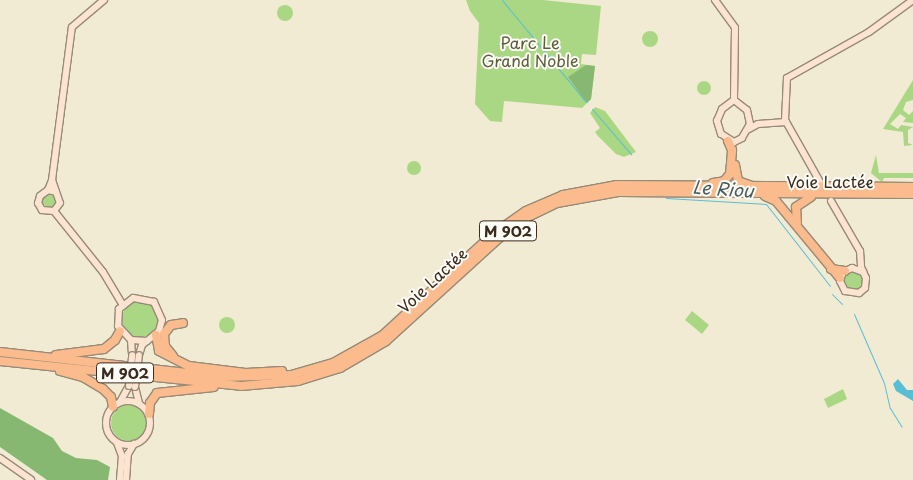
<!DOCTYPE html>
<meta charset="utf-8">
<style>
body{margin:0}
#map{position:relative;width:913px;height:480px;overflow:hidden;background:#f2ebd3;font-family:"Playpen Sans",sans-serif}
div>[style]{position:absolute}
.green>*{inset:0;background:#aad783}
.round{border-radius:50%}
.forest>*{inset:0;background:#87b871}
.water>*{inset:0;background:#58bed5}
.stream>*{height:1px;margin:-0.5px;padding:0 0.5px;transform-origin:0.5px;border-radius:0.5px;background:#58bed5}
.roads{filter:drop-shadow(1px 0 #968a78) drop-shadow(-1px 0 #968a78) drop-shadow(0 1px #968a78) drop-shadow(0 -1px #968a78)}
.secondary>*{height:6px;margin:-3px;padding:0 3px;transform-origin:3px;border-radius:3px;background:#fde4d1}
.secondary>.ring{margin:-3px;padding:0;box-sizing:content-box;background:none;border:6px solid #fde4d1;border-radius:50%}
.highway>*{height:8px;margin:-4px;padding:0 4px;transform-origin:4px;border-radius:4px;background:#fbbb8c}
.bridges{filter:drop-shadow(1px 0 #968a78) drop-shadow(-1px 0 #968a78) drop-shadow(0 1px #968a78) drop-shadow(0 -1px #968a78)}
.secondary-bridge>*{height:6px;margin:-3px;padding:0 3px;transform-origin:3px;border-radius:3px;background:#fde4d1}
span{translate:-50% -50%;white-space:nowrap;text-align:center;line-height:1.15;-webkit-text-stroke:4px #fdfcf7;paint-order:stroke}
.shield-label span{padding:1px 4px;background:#fdfcf7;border:1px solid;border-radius:4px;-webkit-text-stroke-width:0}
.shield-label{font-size:15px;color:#3b2a1e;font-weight:700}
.park-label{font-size:16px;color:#5c5e3c}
.street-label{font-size:16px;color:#3b2a1e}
.water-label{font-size:18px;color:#455e5e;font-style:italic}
</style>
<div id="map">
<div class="green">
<i style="clip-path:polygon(466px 0,543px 0,601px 6px,596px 55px,582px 54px,581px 64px,595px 66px,591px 99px,582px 108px,504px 101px,502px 122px,490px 121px,475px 104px,479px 23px,470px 11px)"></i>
<i class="round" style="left:277px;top:5px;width:16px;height:16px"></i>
<i class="round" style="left:642px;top:31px;width:16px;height:16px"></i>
<i style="clip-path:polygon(913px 80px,913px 100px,906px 102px,903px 110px,909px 115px,913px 111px,913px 123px,903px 122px,906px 118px,900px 114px,890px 124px,898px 129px,901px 125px,913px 127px,908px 130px,908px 143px,913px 145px,904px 146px,903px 132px,883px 129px)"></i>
<i class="round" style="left:697px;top:81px;width:14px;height:14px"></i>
<i style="clip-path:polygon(595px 107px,605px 111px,636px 152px,624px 157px,616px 154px,598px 136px,595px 132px,600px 128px,590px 113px)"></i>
<i style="clip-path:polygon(876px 155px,879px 173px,913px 173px,913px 178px,884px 178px,882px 182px,871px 173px)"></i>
<i class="round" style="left:407px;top:161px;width:14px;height:14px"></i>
<i style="clip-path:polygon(49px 193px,58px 200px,54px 208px,49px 210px,41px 201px)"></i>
<i class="round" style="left:844px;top:272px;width:18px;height:18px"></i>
<i class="round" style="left:122px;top:301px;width:36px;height:36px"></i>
<i style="clip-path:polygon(692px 311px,709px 325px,702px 334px,685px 320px)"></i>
<i class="round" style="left:219px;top:317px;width:16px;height:16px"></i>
<i style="clip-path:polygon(843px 389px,847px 399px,828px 408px,824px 399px)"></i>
<i class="round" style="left:111px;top:405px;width:36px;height:36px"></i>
</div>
<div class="forest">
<i style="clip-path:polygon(586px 65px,595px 66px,591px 99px,587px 103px,568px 77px)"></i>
<i style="clip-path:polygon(0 408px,53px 438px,62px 451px,76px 458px,97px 460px,110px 467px,108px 480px,47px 480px,0 447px)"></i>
</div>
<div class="water">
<i style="clip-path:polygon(898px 379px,907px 390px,913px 390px,913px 401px,896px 391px,893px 384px)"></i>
</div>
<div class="stream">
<i style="left:502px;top:0;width:132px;rotate:50.5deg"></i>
<i style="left:592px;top:109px;width:60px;rotate:49.1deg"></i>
<i style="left:666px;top:198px;width:100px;rotate:3.4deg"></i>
<i style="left:766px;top:204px;width:104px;rotate:52deg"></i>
<i style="left:832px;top:294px;width:14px;rotate:45deg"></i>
<i style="left:854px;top:314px;width:75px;rotate:66.5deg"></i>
<i style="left:884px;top:383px;width:26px;rotate:77deg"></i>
<i style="left:890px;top:408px;width:22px;rotate:58deg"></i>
</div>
<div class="roads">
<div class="secondary">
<i style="left:715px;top:0;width:34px;rotate:54deg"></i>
<i style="left:735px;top:28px;width:72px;rotate:90.8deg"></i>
<i style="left:734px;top:100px;width:16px;rotate:38deg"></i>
<i style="left:747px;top:110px;width:14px;rotate:78deg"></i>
<i style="left:750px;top:124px;width:16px;rotate:120deg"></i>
<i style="left:742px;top:138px;width:9px;rotate:153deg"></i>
<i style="left:734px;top:142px;width:15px;rotate:-148deg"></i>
<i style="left:721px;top:134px;width:14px;rotate:-107deg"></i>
<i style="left:717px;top:121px;width:13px;rotate:-67deg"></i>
<i style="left:722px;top:109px;width:15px;rotate:-37deg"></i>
<i style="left:749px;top:129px;width:10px;rotate:-29deg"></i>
<i style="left:758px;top:124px;width:28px;rotate:-4deg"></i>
<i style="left:52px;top:180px;width:24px;rotate:71deg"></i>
<i style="left:60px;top:203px;width:10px;rotate:127deg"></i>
<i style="left:54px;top:211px;width:12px;rotate:-175deg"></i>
<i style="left:42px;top:210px;width:8px;rotate:-120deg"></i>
<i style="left:38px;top:203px;width:7px;rotate:-74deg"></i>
<i style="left:40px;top:196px;width:10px;rotate:-37deg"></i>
<i style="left:48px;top:190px;width:8px;rotate:14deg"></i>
<i style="left:820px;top:182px;width:71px;rotate:-119.4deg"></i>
<i style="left:785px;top:120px;width:42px;rotate:-87.3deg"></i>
<i style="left:787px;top:78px;width:94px;rotate:-29.3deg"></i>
<i style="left:869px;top:32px;width:54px;rotate:-36deg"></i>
<i style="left:48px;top:190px;width:11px;rotate:-68deg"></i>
<i style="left:52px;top:180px;width:154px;rotate:-82.6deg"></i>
<i style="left:72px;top:27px;width:42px;rotate:-40.2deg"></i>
<i style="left:831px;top:201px;width:58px;rotate:59.9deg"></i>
<i style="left:860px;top:251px;width:16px;rotate:86deg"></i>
<i style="left:861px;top:267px;width:12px;rotate:66deg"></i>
<i style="left:866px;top:278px;width:10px;rotate:96deg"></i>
<i style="left:865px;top:288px;width:8px;rotate:140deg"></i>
<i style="left:859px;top:293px;width:14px;rotate:-172deg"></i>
<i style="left:845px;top:291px;width:11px;rotate:-117deg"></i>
<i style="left:840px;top:281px;width:9px;rotate:-72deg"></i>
<i style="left:843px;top:272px;width:10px;rotate:-24deg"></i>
<i style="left:852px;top:268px;width:12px;rotate:20deg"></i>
<i style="left:54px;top:211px;width:78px;rotate:51.2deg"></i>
<i style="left:103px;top:272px;width:39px;rotate:59deg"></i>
<i style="left:131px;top:340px;width:15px;rotate:86deg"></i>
<i style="left:139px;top:355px;width:10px;rotate:-73deg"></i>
<i style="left:142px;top:345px;width:22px;rotate:-39deg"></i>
<i style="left:159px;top:331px;width:11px;rotate:-75deg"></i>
<i style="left:162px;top:320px;width:20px;rotate:-114deg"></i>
<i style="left:154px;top:302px;width:21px;rotate:-169deg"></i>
<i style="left:133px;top:298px;width:18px;rotate:142deg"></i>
<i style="left:119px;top:309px;width:17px;rotate:93deg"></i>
<i style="left:118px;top:326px;width:19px;rotate:47deg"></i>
<i style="left:131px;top:340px;width:16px;rotate:4deg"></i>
<i style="left:135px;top:387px;width:16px;rotate:76deg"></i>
<i class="ring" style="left:106px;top:401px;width:38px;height:38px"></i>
<i style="left:120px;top:402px;width:18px;rotate:-61deg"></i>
<i style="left:117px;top:443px;width:14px;rotate:69deg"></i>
<i style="left:122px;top:456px;width:24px;rotate:95deg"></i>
<i style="left:0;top:458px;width:38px;rotate:35deg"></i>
<i style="left:126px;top:480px;width:26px;rotate:-86deg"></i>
<i style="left:128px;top:454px;width:12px;rotate:-59deg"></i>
</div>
<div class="highway">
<i style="left:735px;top:165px;width:16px;rotate:79deg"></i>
<i style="left:738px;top:181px;width:12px;rotate:20deg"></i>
<i style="left:713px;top:183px;width:11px;rotate:-10deg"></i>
<i style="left:724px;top:181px;width:9px;rotate:-49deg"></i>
<i style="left:730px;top:174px;width:24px;rotate:-85deg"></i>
<i style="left:732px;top:150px;width:10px;rotate:-114deg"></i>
<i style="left:765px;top:196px;width:12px;rotate:24deg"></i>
<i style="left:776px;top:201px;width:100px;rotate:50.3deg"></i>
<i style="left:797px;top:224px;width:17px;rotate:-93deg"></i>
<i style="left:796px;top:207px;width:18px;rotate:-34deg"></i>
<i style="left:831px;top:269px;width:14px;rotate:8deg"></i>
<i style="left:156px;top:335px;width:16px;rotate:79deg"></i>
<i style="left:159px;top:351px;width:34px;rotate:27deg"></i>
<i style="left:189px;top:366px;width:57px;rotate:7deg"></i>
<i style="left:246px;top:373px;width:36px;rotate:-3deg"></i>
<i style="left:0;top:352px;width:224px;rotate:6.4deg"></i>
<i style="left:223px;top:377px;width:68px;rotate:-1.7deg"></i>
<i style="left:291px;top:375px;width:44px;rotate:-15.9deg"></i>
<i style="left:333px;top:363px;width:57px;rotate:-29.2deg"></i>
<i style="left:383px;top:335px;width:149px;rotate:-42.6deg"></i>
<i style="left:493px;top:234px;width:40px;rotate:-34.9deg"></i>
<i style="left:526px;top:211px;width:40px;rotate:-23.4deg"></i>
<i style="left:563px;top:195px;width:55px;rotate:-10.5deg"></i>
<i style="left:617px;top:185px;width:296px;rotate:0.4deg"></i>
<i style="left:56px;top:355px;width:48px;rotate:-7.1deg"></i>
<i style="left:104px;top:349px;width:14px;rotate:-39deg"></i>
<i style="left:115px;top:340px;width:10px;rotate:-61deg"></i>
<i style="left:173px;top:356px;width:13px;rotate:-129deg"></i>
<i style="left:165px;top:346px;width:12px;rotate:-95deg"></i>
<i style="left:164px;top:334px;width:11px;rotate:-52deg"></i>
<i style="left:171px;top:325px;width:12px;rotate:-9deg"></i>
<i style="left:0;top:361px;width:242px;rotate:5.9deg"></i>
<i style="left:241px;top:386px;width:57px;rotate:-5deg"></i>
<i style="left:298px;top:381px;width:44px;rotate:-17.2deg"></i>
<i style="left:340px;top:368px;width:53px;rotate:-30.4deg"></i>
<i style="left:386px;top:341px;width:153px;rotate:-42.3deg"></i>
<i style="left:499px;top:238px;width:34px;rotate:-37deg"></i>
<i style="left:526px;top:218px;width:34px;rotate:-26deg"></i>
<i style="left:557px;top:203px;width:62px;rotate:-10.2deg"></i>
<i style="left:618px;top:192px;width:295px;rotate:0.4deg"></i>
<i style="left:60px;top:371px;width:24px;rotate:15deg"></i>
<i style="left:83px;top:377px;width:23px;rotate:31deg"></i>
<i style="left:103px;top:389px;width:11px;rotate:45deg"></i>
<i style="left:111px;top:397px;width:10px;rotate:79deg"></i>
<i style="left:149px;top:414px;width:11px;rotate:-85deg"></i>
<i style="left:150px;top:403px;width:12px;rotate:-55deg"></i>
<i style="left:157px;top:393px;width:57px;rotate:-6deg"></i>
</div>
</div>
<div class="bridges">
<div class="secondary-bridge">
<i style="left:129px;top:386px;width:31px;rotate:-84deg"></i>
<i style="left:135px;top:387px;width:32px;rotate:-83deg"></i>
</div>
</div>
<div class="shield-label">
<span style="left:508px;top:231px">M 902</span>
<span style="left:125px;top:373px">M 902</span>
</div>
<div class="park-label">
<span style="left:530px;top:51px">Parc Le<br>Grand Noble</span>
</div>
<div class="street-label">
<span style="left:830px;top:181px">Voie Lactée</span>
<span style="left:432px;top:280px;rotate:-43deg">Voie Lactée</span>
</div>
<div class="water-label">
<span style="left:723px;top:189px;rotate:4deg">Le Riou</span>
</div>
</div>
